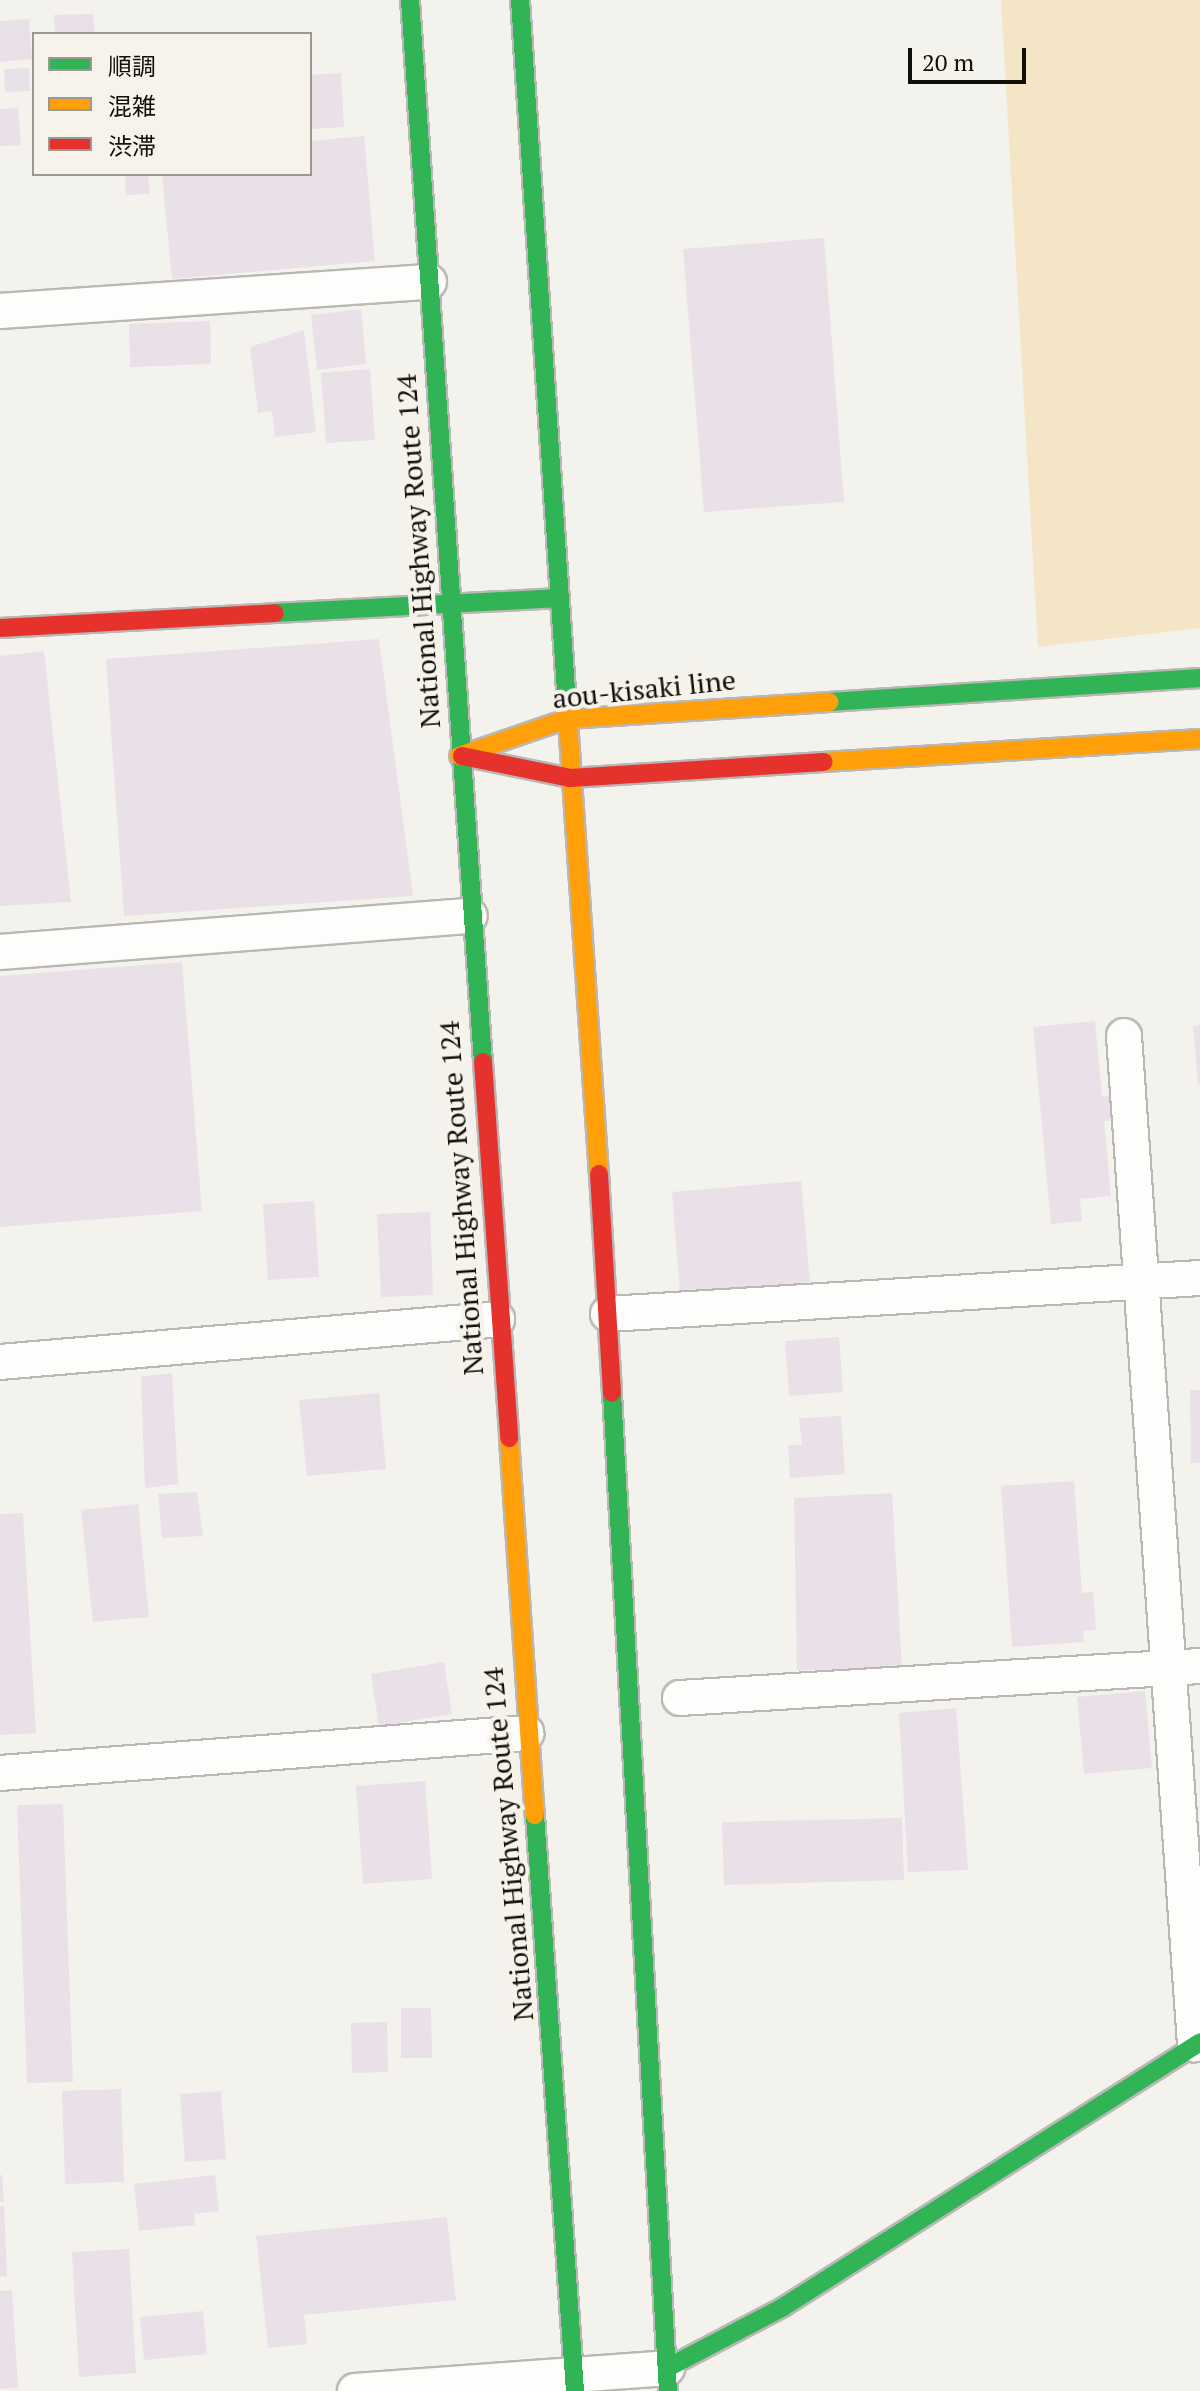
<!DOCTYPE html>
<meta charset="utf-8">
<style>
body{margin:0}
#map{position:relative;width:1200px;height:2391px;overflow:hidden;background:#f4f2ed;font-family:"PT Serif","Noto Sans JP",serif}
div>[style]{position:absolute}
.green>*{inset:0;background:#f3e5c5}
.building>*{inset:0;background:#eae0e8}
.roads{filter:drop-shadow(2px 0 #bab8b4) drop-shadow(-2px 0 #bab8b4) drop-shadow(0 2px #bab8b4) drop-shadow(0 -2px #bab8b4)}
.street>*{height:34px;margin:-17px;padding:0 17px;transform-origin:17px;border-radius:17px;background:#fdfdfc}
.fast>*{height:18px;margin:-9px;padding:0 9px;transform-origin:9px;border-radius:9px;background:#30b455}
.slow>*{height:18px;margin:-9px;padding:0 9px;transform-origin:9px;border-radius:9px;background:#ff9f0a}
.jam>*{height:18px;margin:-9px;padding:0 9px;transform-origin:9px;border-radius:9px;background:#e5322d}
span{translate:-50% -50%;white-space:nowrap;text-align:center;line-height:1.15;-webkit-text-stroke:8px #f7f3ea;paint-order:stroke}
.street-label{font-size:28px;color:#110f0c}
.legend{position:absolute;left:32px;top:32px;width:280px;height:144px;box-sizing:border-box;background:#f7f3ea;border:2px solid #9b9891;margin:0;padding:10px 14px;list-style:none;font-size:24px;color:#110f0c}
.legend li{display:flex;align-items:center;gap:16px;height:40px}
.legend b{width:40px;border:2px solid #9b9891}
.scale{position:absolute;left:908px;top:48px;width:118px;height:36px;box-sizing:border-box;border:4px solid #110f0c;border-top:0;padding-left:10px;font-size:24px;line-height:28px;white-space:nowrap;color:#110f0c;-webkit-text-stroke:6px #f7f3ea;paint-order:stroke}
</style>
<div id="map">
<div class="green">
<i style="clip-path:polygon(1001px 0,1200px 0,1200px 628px,1038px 647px)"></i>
</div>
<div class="building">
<i style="clip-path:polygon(93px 14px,95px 34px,55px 34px,54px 15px)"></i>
<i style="clip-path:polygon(29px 19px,32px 59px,0 62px,0 21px)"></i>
<i style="clip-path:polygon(29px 68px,30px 91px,5px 92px,4px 69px)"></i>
<i style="clip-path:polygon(341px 73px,344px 127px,310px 129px,310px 75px)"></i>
<i style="clip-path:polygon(18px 108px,21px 145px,0 146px,0 109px)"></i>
<i style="clip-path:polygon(364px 136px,375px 261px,172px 279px,162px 174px,310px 174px,310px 141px)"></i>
<i style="clip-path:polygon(125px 174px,148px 174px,150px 194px,126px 195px)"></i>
<i style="clip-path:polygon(824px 238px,844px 502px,704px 512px,683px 249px)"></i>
<i style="clip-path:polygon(361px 309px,366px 364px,317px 370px,311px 315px)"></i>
<i style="clip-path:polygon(210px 321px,211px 364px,130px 367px,129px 324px)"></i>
<i style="clip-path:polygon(304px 330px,316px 432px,275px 437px,272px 411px,258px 413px,250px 347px)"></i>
<i style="clip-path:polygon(370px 369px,375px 440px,326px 443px,321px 373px)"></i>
<i style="clip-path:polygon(379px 639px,413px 896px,124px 916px,106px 659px)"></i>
<i style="clip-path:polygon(44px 651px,71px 902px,0 906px,0 656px)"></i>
<i style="clip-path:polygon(182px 962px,202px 1211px,0 1227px,0 976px)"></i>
<i style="clip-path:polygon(1095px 1021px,1102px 1096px,1116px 1095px,1119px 1120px,1104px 1121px,1111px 1196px,1080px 1199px,1082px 1221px,1051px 1224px,1033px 1027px)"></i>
<i style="clip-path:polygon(1200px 1025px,1200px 1084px,1198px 1084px,1193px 1026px)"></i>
<i style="clip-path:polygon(801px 1181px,810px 1282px,680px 1293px,672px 1192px)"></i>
<i style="clip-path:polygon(314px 1201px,319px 1277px,268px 1280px,263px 1204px)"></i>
<i style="clip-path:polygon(430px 1212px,433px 1295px,381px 1297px,377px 1214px)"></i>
<i style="clip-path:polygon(839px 1337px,843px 1392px,789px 1396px,785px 1341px)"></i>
<i style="clip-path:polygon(172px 1373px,178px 1484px,145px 1488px,141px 1377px)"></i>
<i style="clip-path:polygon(1190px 1390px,1200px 1390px,1200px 1463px,1191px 1463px)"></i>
<i style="clip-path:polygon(379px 1393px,386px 1469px,307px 1476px,299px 1400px)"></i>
<i style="clip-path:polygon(841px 1416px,845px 1474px,790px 1478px,788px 1445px,802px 1445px,799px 1418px)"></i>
<i style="clip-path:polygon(1074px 1481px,1082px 1593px,1093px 1592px,1096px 1630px,1083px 1631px,1084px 1642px,1012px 1647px,1001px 1486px)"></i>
<i style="clip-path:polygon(197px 1492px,203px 1536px,162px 1538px,158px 1494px)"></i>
<i style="clip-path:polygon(892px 1493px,902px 1670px,797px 1670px,794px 1498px)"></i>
<i style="clip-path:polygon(138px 1504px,149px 1617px,93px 1622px,81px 1510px)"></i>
<i style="clip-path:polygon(23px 1513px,36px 1733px,0 1735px,0 1514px)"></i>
<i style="clip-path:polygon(444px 1662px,452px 1714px,379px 1726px,371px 1674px)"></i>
<i style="clip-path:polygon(1145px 1691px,1152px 1768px,1084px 1774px,1077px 1697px)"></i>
<i style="clip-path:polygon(956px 1708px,968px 1870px,908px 1872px,899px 1713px)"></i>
<i style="clip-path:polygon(425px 1781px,432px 1879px,363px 1884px,356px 1786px)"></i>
<i style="clip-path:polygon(63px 1804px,73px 2082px,27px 2083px,17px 1805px)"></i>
<i style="clip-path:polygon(902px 1818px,904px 1880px,724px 1885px,722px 1822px)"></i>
<i style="clip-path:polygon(401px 2008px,431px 2008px,432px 2058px,401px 2058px)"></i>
<i style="clip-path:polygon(387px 2022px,388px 2072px,352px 2073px,351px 2023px)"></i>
<i style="clip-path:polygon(121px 2089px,124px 2182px,65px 2184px,62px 2091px)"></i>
<i style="clip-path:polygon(221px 2091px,226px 2159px,185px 2162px,180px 2094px)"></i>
<i style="clip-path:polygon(0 2175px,2px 2175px,4px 2202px,0 2202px)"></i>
<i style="clip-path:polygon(215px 2175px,219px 2211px,194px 2214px,195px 2225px,139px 2231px,134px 2184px)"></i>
<i style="clip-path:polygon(4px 2206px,7px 2276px,0 2277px,0 2207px)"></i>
<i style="clip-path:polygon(447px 2217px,456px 2300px,304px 2315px,307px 2344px,268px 2348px,256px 2236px)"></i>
<i style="clip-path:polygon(129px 2249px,136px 2373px,79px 2377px,72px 2252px)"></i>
<i style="clip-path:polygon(12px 2290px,18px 2388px,0 2389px,0 2291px)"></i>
<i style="clip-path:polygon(203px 2311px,207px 2354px,144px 2360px,140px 2317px)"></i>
</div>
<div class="roads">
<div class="street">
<i style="left:0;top:311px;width:430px;rotate:-3.9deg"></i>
<i style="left:0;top:952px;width:471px;rotate:-4.4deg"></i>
<i style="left:1124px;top:1036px;width:1011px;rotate:85.97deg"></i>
<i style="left:608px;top:1314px;width:593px;rotate:-3.48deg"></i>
<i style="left:0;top:1362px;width:499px;rotate:-4.9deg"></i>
<i style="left:680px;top:1698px;width:521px;rotate:-3.52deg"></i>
<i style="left:0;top:1773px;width:528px;rotate:-4.35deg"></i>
<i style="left:355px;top:2391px;width:313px;rotate:-4.2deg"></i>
</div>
<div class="fast">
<i style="left:410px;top:0;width:1065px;rotate:86.07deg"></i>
<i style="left:520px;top:0;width:708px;rotate:86.19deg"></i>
<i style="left:275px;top:613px;width:285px;rotate:-3deg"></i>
<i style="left:829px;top:702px;width:372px;rotate:-3.7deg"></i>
<i style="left:612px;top:1393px;width:1000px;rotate:86.79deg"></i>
<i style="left:535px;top:1815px;width:577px;rotate:86.03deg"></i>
<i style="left:667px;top:2368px;width:131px;rotate:-27.7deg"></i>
<i style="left:783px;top:2307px;width:494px;rotate:-32.4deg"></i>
</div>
<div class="slow">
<i style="left:567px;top:706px;width:469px;rotate:86.1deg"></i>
<i style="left:459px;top:756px;width:114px;rotate:-18.9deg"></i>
<i style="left:567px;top:719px;width:263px;rotate:-3.7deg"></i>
<i style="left:823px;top:762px;width:378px;rotate:-3.5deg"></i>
<i style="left:509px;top:1438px;width:378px;rotate:86.1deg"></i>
</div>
<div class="jam">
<i style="left:0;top:628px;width:275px;rotate:-3.1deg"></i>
<i style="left:462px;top:756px;width:110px;rotate:11.5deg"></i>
<i style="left:570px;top:778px;width:254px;rotate:-3.6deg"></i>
<i style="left:483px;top:1062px;width:377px;rotate:86deg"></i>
<i style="left:599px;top:1174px;width:219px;rotate:86.6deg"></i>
</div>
</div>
<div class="street-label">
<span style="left:418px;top:551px;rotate:-94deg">National Highway Route 124</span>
<span style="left:644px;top:689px;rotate:-6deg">aou-kisaki line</span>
<span style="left:461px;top:1198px;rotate:-94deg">National Highway Route 124</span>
<span style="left:508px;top:1844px;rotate:-95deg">National Highway Route 124</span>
</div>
<ul class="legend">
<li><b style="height:10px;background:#30b455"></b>順調</li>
<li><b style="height:10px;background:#ff9f0a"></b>混雑</li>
<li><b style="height:10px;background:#e5322d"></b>渋滞</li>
</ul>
<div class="scale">20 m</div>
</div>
